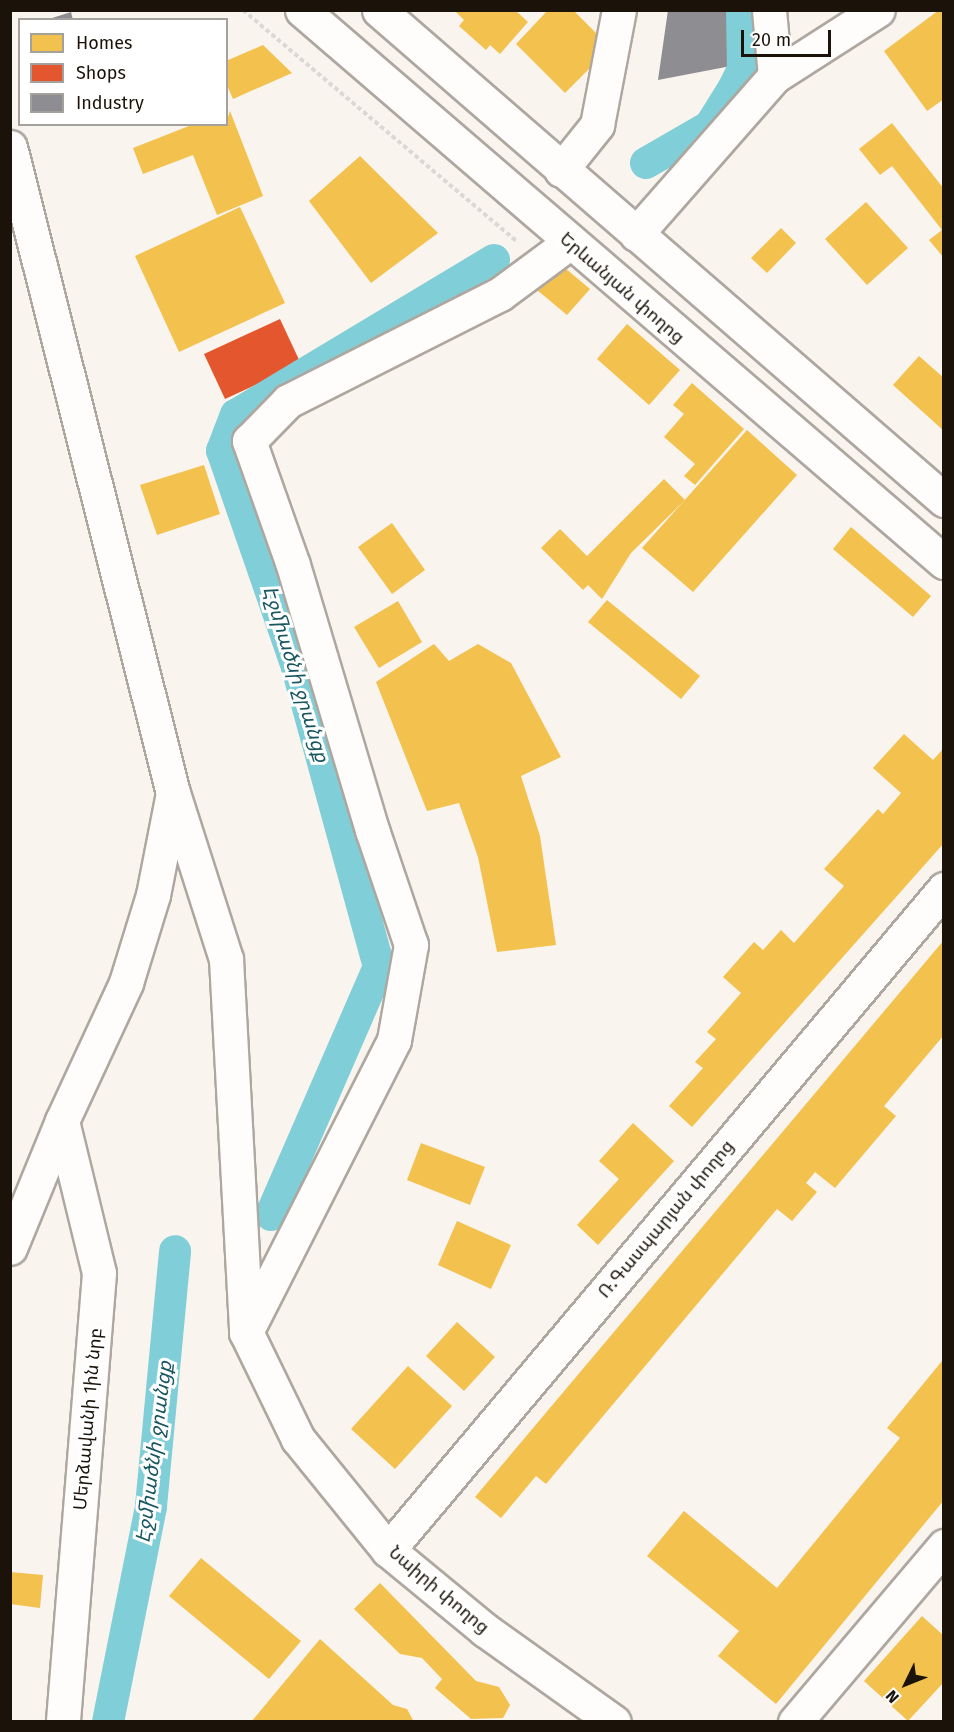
<!DOCTYPE html>
<meta charset="utf-8">
<style>
body{margin:0}
#map{position:relative;width:954px;height:1732px;overflow:hidden;background:#faf4ee;font-family:"Fira Sans","Noto Sans Armenian",sans-serif}
div>[style]{position:absolute}
.homes>*{inset:0;background:#f2c14e}
.shops>*{inset:0;background:#e4572e}
.industry>*{inset:0;background:#8d8d92}
.canal>*{height:32px;margin:-16px;padding:0 16px;transform-origin:16px;border-radius:16px;background:#80ced7}
.path>*{height:4px;margin-top:-2px;transform-origin:0;background:repeating-linear-gradient(90deg,#dbd9d6 0 4.5px,transparent 0 7.5px)}
.roads{filter:drop-shadow(2px 0 #aea7a0) drop-shadow(-2px 0 #aea7a0) drop-shadow(0 2px #aea7a0) drop-shadow(0 -2px #aea7a0)}
.minor>*{height:33px;margin:-16.5px;padding:0 16.5px;transform-origin:16.5px;border-radius:16.5px;background:#fefdfc}
.major>*{height:33px;margin:-16.5px;padding:0 16.5px;transform-origin:16.5px;border-radius:16.5px;background:#fefdfc}
.highway>*{height:33px;margin:-16.5px;padding:0 16.5px;transform-origin:16.5px;border-radius:16.5px;background:#fefdfc}
span{translate:-50% -50%;white-space:nowrap;text-align:center;line-height:1.15;-webkit-text-stroke:6px #fff;paint-order:stroke}
.street-label{font-size:18px;color:#1b130a}
.water-label{font-size:20px;color:#185760;font-style:italic}
.frame{position:absolute;inset:0;border:12px solid #1b130a;pointer-events:none}
.legend{position:absolute;left:18px;top:18px;width:210px;height:108px;box-sizing:border-box;background:#fff;border:2px solid #a4a19d;margin:0;padding:8px 10px;list-style:none;font-size:18px;color:#1b130a}
.legend li{display:flex;align-items:center;gap:12px;height:30px}
.legend b{width:30px;border:2px solid #a4a19d}
.north{position:absolute;left:876px;top:1654px;width:60px;height:60px;-webkit-text-stroke:4px #fff;paint-order:stroke;rotate:227deg;font-size:16px;font-weight:700;line-height:24px;text-align:center;color:#1b130a}
.north::after{content:'';display:block;margin:auto;width:21px;height:27px;background:#1b130a;clip-path:polygon(50% 0,100% 100%,50% 72%,0 100%)}
.scale{position:absolute;left:741px;top:30px;width:90px;height:27px;box-sizing:border-box;border:3px solid #1b130a;border-top:0;padding-left:8px;font-size:18px;line-height:21px;white-space:nowrap;color:#1b130a;-webkit-text-stroke:4px #fff;paint-order:stroke}
</style>
<div id="map">
<div class="homes">
<i style="clip-path:polygon(454px 10px,515px 10px,528px 22px,500px 54px,490px 45px,486px 50px,459px 26px,464px 20px)"></i>
<i style="clip-path:polygon(548px 10px,573px 10px,598px 35px,598px 60px,565px 93px,516px 44px)"></i>
<i style="clip-path:polygon(939px 10px,944px 10px,944px 99px,927px 111px,884px 51px)"></i>
<i style="clip-path:polygon(263px 45px,292px 73px,233px 99px,226px 83px,226px 61px)"></i>
<i style="clip-path:polygon(230px 111px,263px 196px,217px 215px,193px 155px,143px 174px,133px 148px,194px 124px,226px 124px)"></i>
<i style="clip-path:polygon(892px 123px,944px 189px,944px 258px,929px 240px,942px 230px,892px 166px,880px 175px,859px 149px)"></i>
<i style="clip-path:polygon(360px 156px,438px 233px,371px 283px,309px 201px)"></i>
<i style="clip-path:polygon(866px 202px,908px 248px,867px 285px,825px 239px)"></i>
<i style="clip-path:polygon(240px 207px,285px 303px,179px 352px,135px 256px)"></i>
<i style="clip-path:polygon(781px 228px,796px 243px,767px 273px,751px 258px)"></i>
<i style="clip-path:polygon(559px 263px,590px 289px,567px 315px,537px 290px)"></i>
<i style="clip-path:polygon(627px 324px,680px 370px,649px 405px,597px 359px)"></i>
<i style="clip-path:polygon(919px 356px,944px 378px,944px 431px,893px 385px)"></i>
<i style="clip-path:polygon(692px 383px,744px 429px,695px 485px,684px 476px,695px 464px,664px 437px,684px 414px,673px 405px)"></i>
<i style="clip-path:polygon(747px 430px,797px 475px,693px 592px,642px 548px)"></i>
<i style="clip-path:polygon(204px 465px,220px 514px,157px 535px,140px 485px)"></i>
<i style="clip-path:polygon(664px 479px,685px 500px,631px 553px,602px 599px,588px 585px,583px 590px,541px 548px,560px 529px,587px 556px)"></i>
<i style="clip-path:polygon(392px 523px,425px 570px,392px 594px,358px 547px)"></i>
<i style="clip-path:polygon(851px 527px,931px 596px,913px 617px,833px 549px)"></i>
<i style="clip-path:polygon(607px 600px,700px 676px,681px 699px,588px 622px)"></i>
<i style="clip-path:polygon(398px 601px,422px 642px,379px 668px,354px 627px)"></i>
<i style="clip-path:polygon(434px 644px,449px 661px,478px 644px,511px 663px,561px 757px,521px 776px,540px 836px,556px 945px,497px 952px,478px 857px,459px 803px,427px 811px,376px 682px)"></i>
<i style="clip-path:polygon(904px 734px,933px 760px,944px 748px,944px 843px,692px 1127px,669px 1106px,703px 1068px,695px 1062px,716px 1039px,707px 1032px,741px 993px,723px 977px,754px 942px,763px 950px,781px 930px,794px 943px,844px 886px,824px 869px,878px 809px,883px 814px,901px 793px,873px 768px)"></i>
<i style="clip-path:polygon(944px 940px,944px 1035px,884px 1106px,896px 1116px,835px 1188px,815px 1172px,806px 1183px,817px 1192px,792px 1221px,777px 1209px,546px 1484px,536px 1476px,501px 1518px,475px 1497px)"></i>
<i style="clip-path:polygon(633px 1123px,674px 1161px,598px 1245px,577px 1225px,619px 1179px,599px 1161px)"></i>
<i style="clip-path:polygon(421px 1143px,485px 1167px,470px 1205px,407px 1180px)"></i>
<i style="clip-path:polygon(457px 1221px,511px 1245px,491px 1289px,438px 1265px)"></i>
<i style="clip-path:polygon(457px 1322px,495px 1357px,464px 1391px,426px 1356px)"></i>
<i style="clip-path:polygon(942px 1361px,944px 1500px,776px 1704px,718px 1656px,739px 1631px,647px 1556px,684px 1511px,777px 1588px,900px 1438px,887px 1428px)"></i>
<i style="clip-path:polygon(408px 1366px,452px 1406px,395px 1469px,351px 1429px)"></i>
<i style="clip-path:polygon(201px 1558px,301px 1641px,269px 1679px,169px 1596px)"></i>
<i style="clip-path:polygon(10px 1572px,43px 1575px,40px 1608px,10px 1604px)"></i>
<i style="clip-path:polygon(380px 1583px,476px 1681px,499px 1687px,510px 1705px,503px 1718px,471px 1719px,435px 1688px,442px 1679px,422px 1658px,400px 1654px,354px 1609px)"></i>
<i style="clip-path:polygon(922px 1616px,944px 1636px,944px 1682px,908px 1721px,864px 1681px)"></i>
<i style="clip-path:polygon(320px 1639px,393px 1705px,407px 1709px,414px 1722px,251px 1722px)"></i>
</div>
<div class="shops">
<i style="clip-path:polygon(280px 319px,301px 364px,225px 399px,204px 354px)"></i>
</div>
<div class="industry">
<i style="clip-path:polygon(668px 10px,729px 10px,731px 66px,658px 80px)"></i>
<i style="clip-path:polygon(71px 12px,73px 20px,49px 20px,49px 19px)"></i>
</div>
<div class="canal">
<i style="left:646px;top:163px;width:74px;rotate:-30deg"></i>
<i style="left:710px;top:126px;width:39px;rotate:-58deg"></i>
<i style="left:731px;top:93px;width:27px;rotate:-63deg"></i>
<i style="left:743px;top:69px;width:59px;rotate:-91deg"></i>
<i style="left:271px;top:1215px;width:270px;rotate:-66.5deg"></i>
<i style="left:379px;top:967px;width:311px;rotate:-105.3deg"></i>
<i style="left:297px;top:667px;width:229px;rotate:-109.1deg"></i>
<i style="left:222px;top:451px;width:39px;rotate:-69deg"></i>
<i style="left:236px;top:415px;width:301px;rotate:-31deg"></i>
<i style="left:108px;top:1722px;width:220px;rotate:-78.7deg"></i>
<i style="left:151px;top:1506px;width:256px;rotate:-84.6deg"></i>
</div>
<div class="path">
<i style="left:243px;top:10px;width:360px;rotate:40.2deg"></i>
</div>
<div class="roads">
<div class="minor">
<i style="left:775px;top:76px;width:122px;rotate:-32.7deg"></i>
<i style="left:561px;top:170px;width:58px;rotate:-51.3deg"></i>
<i style="left:597px;top:125px;width:117px;rotate:-79.2deg"></i>
<i style="left:636px;top:234px;width:210px;rotate:-48.7deg"></i>
<i style="left:775px;top:76px;width:66px;rotate:-95.2deg"></i>
<i style="left:173px;top:793px;width:174px;rotate:72.3deg"></i>
<i style="left:226px;top:959px;width:374px;rotate:86.9deg"></i>
<i style="left:246px;top:1332px;width:119px;rotate:64.1deg"></i>
<i style="left:298px;top:1439px;width:143px;rotate:51deg"></i>
<i style="left:388px;top:1550px;width:126px;rotate:39.5deg"></i>
<i style="left:485px;top:1630px;width:158px;rotate:35.5deg"></i>
<i style="left:62px;top:1121px;width:156px;rotate:76.3deg"></i>
<i style="left:99px;top:1273px;width:450px;rotate:94.6deg"></i>
<i style="left:246px;top:1332px;width:327px;rotate:-63.1deg"></i>
<i style="left:394px;top:1040px;width:97px;rotate:-79.9deg"></i>
<i style="left:411px;top:945px;width:121px;rotate:-108.7deg"></i>
<i style="left:372px;top:830px;width:277px;rotate:-106.6deg"></i>
<i style="left:293px;top:565px;width:132px;rotate:-109.5deg"></i>
<i style="left:249px;top:441px;width:56px;rotate:-45.7deg"></i>
<i style="left:288px;top:401px;width:237px;rotate:-26.8deg"></i>
<i style="left:500px;top:294px;width:86px;rotate:-36.5deg"></i>
<i style="left:388px;top:1550px;width:864px;rotate:-49.93deg"></i>
<i style="left:795px;top:1722px;width:231px;rotate:-49.7deg"></i>
</div>
<div class="major">
<i style="left:10px;top:147px;width:666px;rotate:75.84deg"></i>
<i style="left:173px;top:793px;width:104px;rotate:101.1deg"></i>
<i style="left:153px;top:895px;width:92px;rotate:107.1deg"></i>
<i style="left:126px;top:983px;width:152px;rotate:114.9deg"></i>
<i style="left:62px;top:1121px;width:137px;rotate:112.3deg"></i>
</div>
<div class="highway">
<i style="left:302px;top:10px;width:847px;rotate:40.69deg"></i>
<i style="left:379px;top:10px;width:748px;rotate:40.93deg"></i>
</div>
</div>
<div class="street-label">
<span style="left:622px;top:288px;rotate:41deg">Երևանյան փողոց</span>
<span style="left:666px;top:1219px;rotate:-50deg">Ռ.Գասպարյան փողոց</span>
<span style="left:88px;top:1419px;rotate:-85deg">Մերձավանի 1ին նրբ</span>
<span style="left:439px;top:1590px;rotate:40deg">Նաիրի փողոց</span>
</div>
<div class="water-label">
<span style="left:296px;top:674px;rotate:73deg">Էջմիածնի ջրանցք</span>
<span style="left:154px;top:1452px;rotate:-83deg">Էջմիածնի ջրանցք</span>
</div>
<div class="frame"></div>
<ul class="legend">
<li><b style="height:16px;background:#f2c14e"></b>Homes</li>
<li><b style="height:16px;background:#e4572e"></b>Shops</li>
<li><b style="height:16px;background:#8d8d92"></b>Industry</li>
</ul>
<div class="north">N</div>
<div class="scale">20 m</div>
</div>
